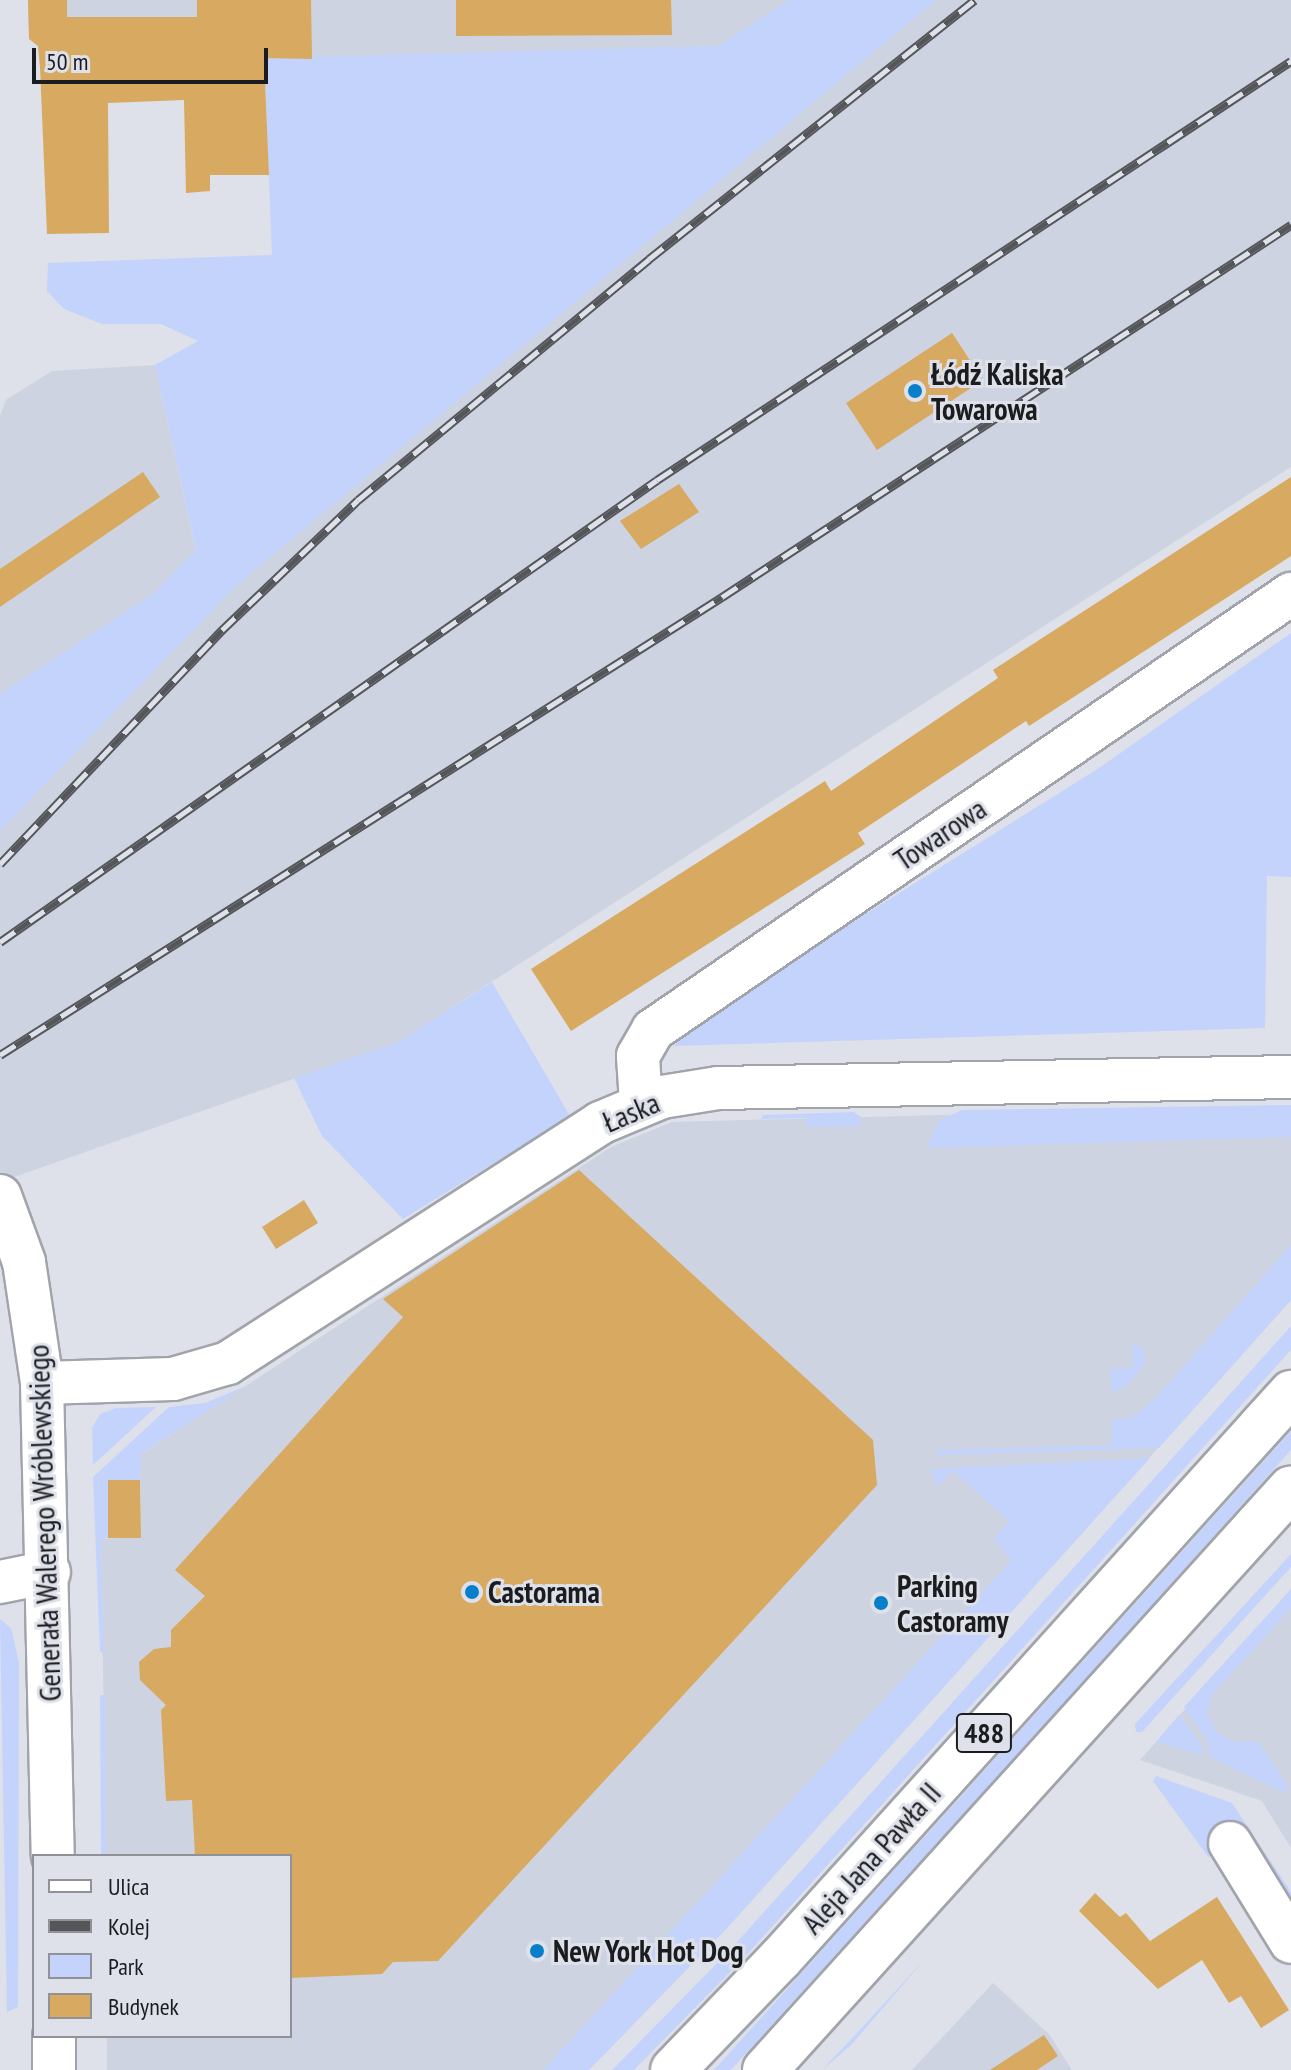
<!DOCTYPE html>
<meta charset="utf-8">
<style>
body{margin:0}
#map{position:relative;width:1291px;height:2070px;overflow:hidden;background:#dee1e9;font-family:"PT Sans Narrow",sans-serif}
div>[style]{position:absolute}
.built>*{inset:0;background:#cdd3e1}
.green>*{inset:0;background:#c4d3fb}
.building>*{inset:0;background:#d7a961}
.roads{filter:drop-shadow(2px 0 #a1a4aa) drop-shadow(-2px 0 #a1a4aa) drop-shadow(0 2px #a1a4aa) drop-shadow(0 -2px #a1a4aa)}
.minor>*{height:42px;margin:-21px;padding:0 21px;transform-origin:21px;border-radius:21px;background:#fff}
.major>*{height:44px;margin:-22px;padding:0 22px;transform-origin:22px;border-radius:22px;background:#fff}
.rail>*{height:9px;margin-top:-4.5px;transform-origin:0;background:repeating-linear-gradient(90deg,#dee1e9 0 18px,#54565a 0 36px);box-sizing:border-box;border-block:2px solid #54565a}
.dots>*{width:22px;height:22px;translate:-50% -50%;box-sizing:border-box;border:4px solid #dee1e9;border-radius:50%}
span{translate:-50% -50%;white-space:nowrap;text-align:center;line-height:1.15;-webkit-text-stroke:6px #dee1e9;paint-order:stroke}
.shield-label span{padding:2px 6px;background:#dee1e9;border:2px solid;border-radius:6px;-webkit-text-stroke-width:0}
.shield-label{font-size:28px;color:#1b1c1f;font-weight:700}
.poi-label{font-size:30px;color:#1b1c1f;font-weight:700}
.left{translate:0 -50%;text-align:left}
.street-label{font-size:30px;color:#1b1c1f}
.legend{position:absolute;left:32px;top:1854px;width:260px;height:184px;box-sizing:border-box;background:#dee1e9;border:2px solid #909298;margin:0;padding:10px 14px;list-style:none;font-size:24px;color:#1b1c1f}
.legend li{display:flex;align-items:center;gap:16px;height:40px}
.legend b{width:40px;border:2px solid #909298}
.scale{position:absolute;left:32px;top:48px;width:236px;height:36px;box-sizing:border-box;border:4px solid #1b1c1f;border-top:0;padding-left:10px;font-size:24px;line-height:28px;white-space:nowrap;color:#1b1c1f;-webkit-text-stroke:6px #dee1e9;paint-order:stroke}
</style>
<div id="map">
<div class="built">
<i style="clip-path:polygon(28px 0,789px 0,718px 46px,40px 67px,38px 46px,29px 39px)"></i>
<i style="clip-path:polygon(936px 0,1291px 0,1291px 467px,398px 1042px,0 1182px,0 831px,236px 586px)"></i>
<i style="clip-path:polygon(155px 365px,196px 551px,153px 594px,0 695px,0 416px,6px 400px,52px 371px)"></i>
<i style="clip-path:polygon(1291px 1106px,1291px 1300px,727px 1928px,589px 2070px,107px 2070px,107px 2036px,290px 2036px,290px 1856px,106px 1856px,101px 1539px,141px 1537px,140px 1455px,611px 1147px,672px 1122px)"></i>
<i style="clip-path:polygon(1291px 1590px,1291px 1848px,1262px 1801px,1140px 1760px)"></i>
<i style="clip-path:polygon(993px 1983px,1049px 2034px,1072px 2070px,912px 2070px)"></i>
</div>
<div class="green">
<i style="clip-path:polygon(789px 0,936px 0,236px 586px,0 831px,0 694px,153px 594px,196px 550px,155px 365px,198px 341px,161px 324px,102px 324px,64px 309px,47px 291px,48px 263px,272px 255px,264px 58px,718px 46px)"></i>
<i style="clip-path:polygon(1291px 633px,1291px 877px,1267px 876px,1265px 1028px,674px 1046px,691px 1023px,1099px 768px)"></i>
<i style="clip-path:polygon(492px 982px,570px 1116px,403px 1219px,322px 1136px,294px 1078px,398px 1042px)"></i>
<i style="clip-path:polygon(1291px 1105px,1291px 1137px,926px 1148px,940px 1120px,962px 1110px)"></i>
<i style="clip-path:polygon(854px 1112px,861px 1117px,861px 1126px,807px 1127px,806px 1118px,761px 1119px,763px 1115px)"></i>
<i style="clip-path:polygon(1291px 1245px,1291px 1300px,1159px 1448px,936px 1455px,936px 1450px,1112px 1445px,1111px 1421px,1132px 1417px,1152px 1402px)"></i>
<i style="clip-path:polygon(1291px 1326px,1291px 1350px,743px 1959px,634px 2070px,612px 2070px,728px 1952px)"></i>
<i style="clip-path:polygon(1132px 1344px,1143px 1348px,1146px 1363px,1126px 1387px,1111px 1392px,1110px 1369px,1133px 1367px)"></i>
<i style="clip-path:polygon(246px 1386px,141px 1454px,140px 1480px,109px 1481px,108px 1538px,101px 1539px,104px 1653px,100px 1652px,93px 1477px,169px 1407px,205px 1403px)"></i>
<i style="clip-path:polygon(156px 1407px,93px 1465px,92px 1428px,100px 1414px,116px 1408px)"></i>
<i style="clip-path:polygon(1291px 1431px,1291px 1450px,1083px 1682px,731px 2070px,714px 2070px)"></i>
<i style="clip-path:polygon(1150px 1458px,727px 1928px,589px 2070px,543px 2070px,1012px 1560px,993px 1539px,1009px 1521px,953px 1471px,937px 1487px,930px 1469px)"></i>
<i style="clip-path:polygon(1291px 1554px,1291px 1567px,1142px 1732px,1136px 1732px,1135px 1724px)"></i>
<i style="clip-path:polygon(1291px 1589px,1291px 1608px,1212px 1695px,1207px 1715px,1217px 1732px,1233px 1742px,1259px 1742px,1289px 1788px,1283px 1792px,1210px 1757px,1208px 1742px,1184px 1707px)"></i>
<i style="clip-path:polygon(0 1619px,11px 1628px,19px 1663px,18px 2007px,7px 2012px)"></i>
<i style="clip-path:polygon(100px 1695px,105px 1695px,106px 1856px,101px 1856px)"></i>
<i style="clip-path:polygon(1179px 1715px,1202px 1745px,1202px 1755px,1156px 1742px)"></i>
<i style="clip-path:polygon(1156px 1776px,1232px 1803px,1291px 1892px,1291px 1914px,1214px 1838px,1209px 1858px,1153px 1781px)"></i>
<i style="clip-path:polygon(926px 1958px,851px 2045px,822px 2070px,856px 2034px)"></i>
</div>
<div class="building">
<i style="clip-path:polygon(28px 0,67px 0,67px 17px,197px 17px,197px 0,311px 0,312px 59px,264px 58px,269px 175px,210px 175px,210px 191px,186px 193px,184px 100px,108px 103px,109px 233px,47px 234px,40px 67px,38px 46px,29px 39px)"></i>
<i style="clip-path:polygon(456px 0,671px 0,672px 35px,456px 36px)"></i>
<i style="clip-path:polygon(952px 333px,983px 380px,877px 450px,846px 403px)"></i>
<i style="clip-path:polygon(143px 472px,160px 497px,0 607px,0 569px)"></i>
<i style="clip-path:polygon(1291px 477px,1291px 556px,1029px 726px,1026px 721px,858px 833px,865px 844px,571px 1031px,531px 969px,825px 781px,831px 791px,998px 678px,993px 670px)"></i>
<i style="clip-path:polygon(679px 484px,699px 512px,641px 549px,620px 521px)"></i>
<i style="clip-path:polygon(579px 1170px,873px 1440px,877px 1485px,438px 1961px,393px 1962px,382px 1974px,290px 1978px,290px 1856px,195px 1856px,192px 1800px,166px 1801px,161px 1710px,166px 1705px,140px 1680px,139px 1662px,154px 1649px,171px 1647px,171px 1630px,205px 1596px,175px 1570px,403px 1317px,383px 1299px)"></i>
<i style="clip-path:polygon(304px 1200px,318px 1223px,276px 1249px,262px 1227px)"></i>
<i style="clip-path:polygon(108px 1480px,140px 1480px,141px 1538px,108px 1538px)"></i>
<i style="clip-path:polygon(1095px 1893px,1120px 1917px,1126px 1913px,1150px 1941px,1217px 1897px,1289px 2010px,1261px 2028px,1241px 1996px,1229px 2003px,1202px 1960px,1158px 1989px,1079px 1911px)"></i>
<i style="clip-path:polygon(1044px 2035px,1058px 2056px,1037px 2070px,990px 2070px)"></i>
</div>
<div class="roads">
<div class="minor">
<i style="left:641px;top:1103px;width:47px;rotate:-93.7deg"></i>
<i style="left:638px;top:1056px;width:30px;rotate:-60deg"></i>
<i style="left:653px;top:1030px;width:773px;rotate:-34.35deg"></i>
<i style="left:0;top:1196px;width:70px;rotate:70deg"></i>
<i style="left:24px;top:1262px;width:122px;rotate:81.5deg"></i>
<i style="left:42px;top:1383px;width:473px;rotate:88.7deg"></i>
<i style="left:42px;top:1383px;width:131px;rotate:-1.7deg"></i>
<i style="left:173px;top:1379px;width:57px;rotate:-16.2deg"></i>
<i style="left:228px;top:1363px;width:443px;rotate:-32.8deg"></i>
<i style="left:600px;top:1123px;width:67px;rotate:-22.8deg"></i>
<i style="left:662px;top:1097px;width:57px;rotate:-9.1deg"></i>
<i style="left:718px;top:1088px;width:573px;rotate:-1.1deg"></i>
<i style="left:0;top:1582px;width:50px;rotate:-11.5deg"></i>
<i style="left:1230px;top:1843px;width:116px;rotate:58.4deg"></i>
<i style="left:54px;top:2036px;width:34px;rotate:90deg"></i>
</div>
<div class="major">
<i style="left:673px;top:2070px;width:154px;rotate:-46.1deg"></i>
<i style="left:780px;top:1959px;width:763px;rotate:-47.92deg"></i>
<i style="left:765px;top:2070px;width:784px;rotate:-47.89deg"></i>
</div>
</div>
<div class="rail">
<i style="left:0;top:864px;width:323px;rotate:-46.5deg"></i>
<i style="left:222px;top:630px;width:188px;rotate:-43.7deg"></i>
<i style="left:358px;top:500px;width:378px;rotate:-39.6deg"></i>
<i style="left:649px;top:259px;width:416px;rotate:-38.5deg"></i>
<i style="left:0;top:942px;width:803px;rotate:-35.11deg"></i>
<i style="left:657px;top:480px;width:760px;rotate:-33.46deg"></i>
<i style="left:0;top:1055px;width:855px;rotate:-32.39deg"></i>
<i style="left:722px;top:597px;width:680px;rotate:-33.18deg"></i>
</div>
<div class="dots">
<i style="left:915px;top:391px;background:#087fc8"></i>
<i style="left:472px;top:1592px;background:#087fc8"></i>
<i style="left:881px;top:1603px;background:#087fc8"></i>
<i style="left:537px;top:1951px;background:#087fc8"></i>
</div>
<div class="shield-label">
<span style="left:984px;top:1733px">488</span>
</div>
<div class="poi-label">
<span class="left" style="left:931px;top:391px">Łódź Kaliska<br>Towarowa</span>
<span class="left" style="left:897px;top:1603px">Parking<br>Castoramy</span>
<span class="left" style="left:488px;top:1592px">Castorama</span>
<span class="left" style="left:553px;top:1951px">New York Hot Dog</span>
</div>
<div class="street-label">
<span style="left:940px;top:834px;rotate:-34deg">Towarowa</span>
<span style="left:631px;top:1112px;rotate:-23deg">Łaska</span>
<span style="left:44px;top:1523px;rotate:-92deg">Generała Walerego Wróblewskiego</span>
<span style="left:871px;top:1858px;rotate:-48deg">Aleja Jana Pawła II</span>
</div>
<ul class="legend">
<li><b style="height:10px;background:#fff"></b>Ulica</li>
<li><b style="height:10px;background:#54565a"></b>Kolej</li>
<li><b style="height:22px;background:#c4d3fb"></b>Park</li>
<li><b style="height:22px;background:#d7a961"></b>Budynek</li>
</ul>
<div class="scale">50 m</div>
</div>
